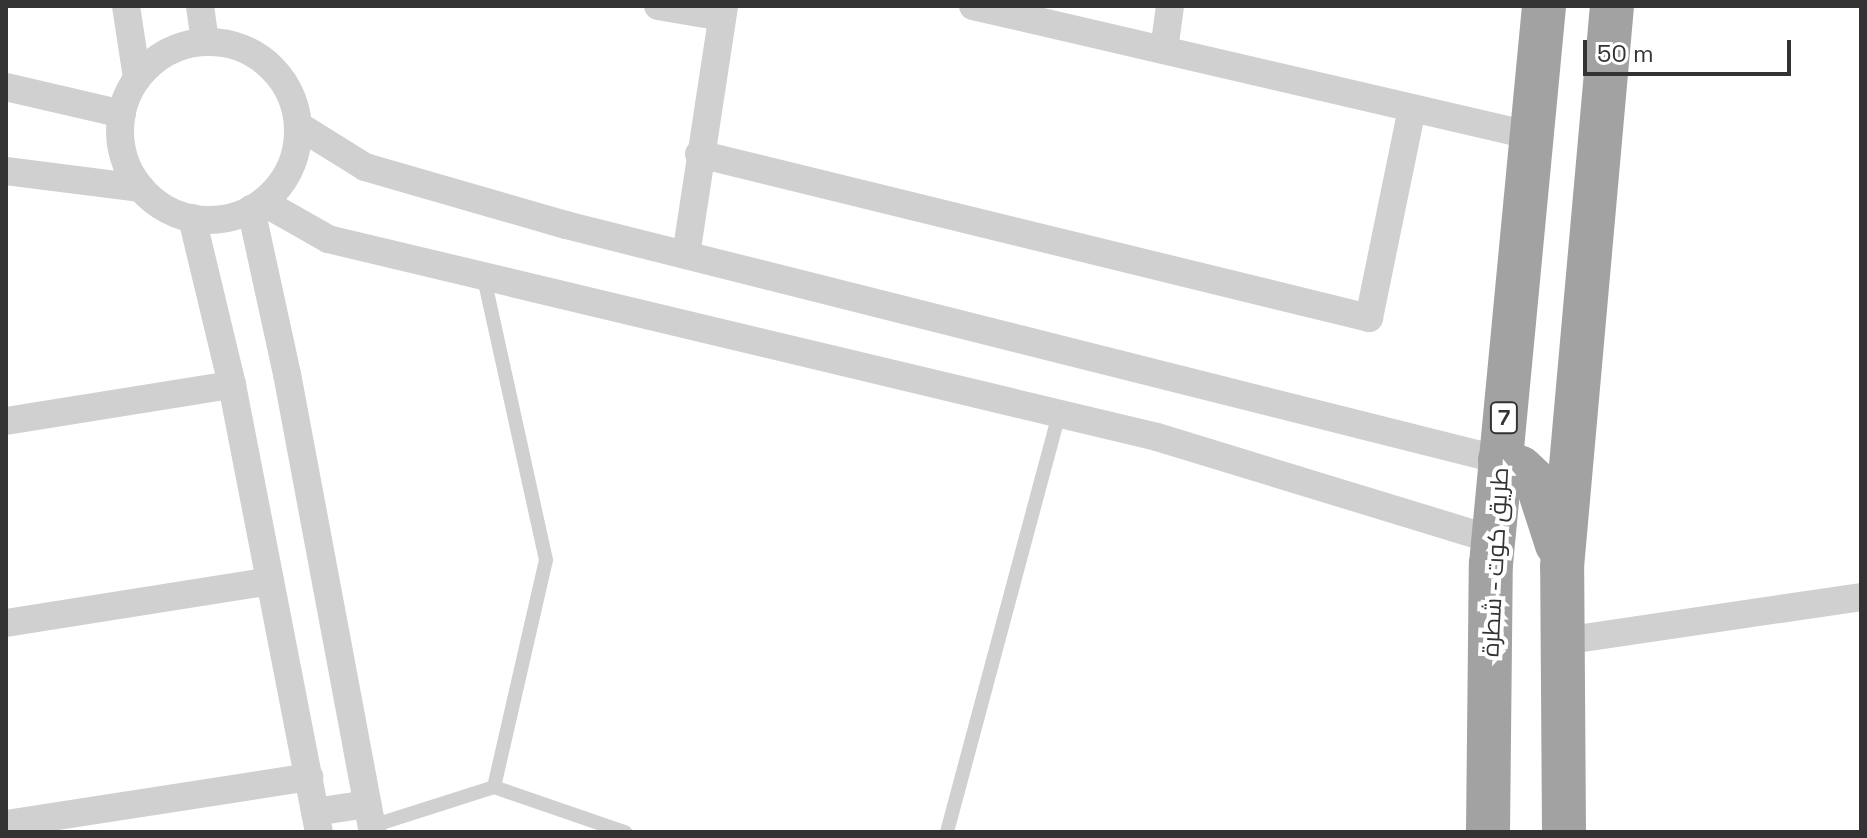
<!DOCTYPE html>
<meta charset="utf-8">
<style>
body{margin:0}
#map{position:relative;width:1867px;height:838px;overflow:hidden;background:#fff;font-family:"Space Grotesk",Cairo,sans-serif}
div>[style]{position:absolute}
.service>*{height:14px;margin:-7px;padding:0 7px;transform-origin:7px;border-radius:7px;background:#d0d0d0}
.minor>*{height:28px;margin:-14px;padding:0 14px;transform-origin:14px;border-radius:14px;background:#d0d0d0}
.minor>.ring{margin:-14px;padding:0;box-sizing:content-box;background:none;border:28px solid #d0d0d0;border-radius:50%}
.trunk>*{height:44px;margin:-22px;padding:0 22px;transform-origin:22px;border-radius:22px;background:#a2a2a2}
span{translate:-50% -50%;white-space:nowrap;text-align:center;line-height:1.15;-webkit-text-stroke:8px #fff;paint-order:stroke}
.shield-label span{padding:2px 6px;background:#fff;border:2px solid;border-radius:6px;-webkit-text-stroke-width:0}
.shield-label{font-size:22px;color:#333;font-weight:700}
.street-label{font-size:24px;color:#333}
.frame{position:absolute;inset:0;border:8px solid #333;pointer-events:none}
.scale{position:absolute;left:1583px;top:40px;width:208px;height:36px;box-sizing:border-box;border:4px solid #333;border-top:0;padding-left:10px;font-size:24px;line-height:28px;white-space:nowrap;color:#333;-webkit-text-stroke:6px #fff;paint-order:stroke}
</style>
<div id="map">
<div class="service">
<i style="left:494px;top:787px;width:139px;rotate:19deg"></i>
<i style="left:372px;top:826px;width:128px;rotate:-17.7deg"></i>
<i style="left:494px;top:787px;width:233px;rotate:-77.1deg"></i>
<i style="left:546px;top:560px;width:290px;rotate:-102.4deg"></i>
<i style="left:947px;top:832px;width:433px;rotate:-75deg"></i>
</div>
<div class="minor">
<i style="left:126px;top:6px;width:73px;rotate:81.3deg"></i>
<i style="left:200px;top:6px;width:35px;rotate:82deg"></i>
<i style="left:658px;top:6px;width:65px;rotate:9.8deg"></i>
<i style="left:973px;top:6px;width:571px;rotate:13.06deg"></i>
<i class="ring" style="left:120px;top:42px;width:150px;height:150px"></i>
<i style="left:1164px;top:50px;width:44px;rotate:-82.2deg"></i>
<i style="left:6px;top:87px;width:119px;rotate:13.1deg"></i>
<i style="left:299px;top:126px;width:78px;rotate:31.8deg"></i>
<i style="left:365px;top:167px;width:209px;rotate:16.1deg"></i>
<i style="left:566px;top:225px;width:963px;rotate:14.12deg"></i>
<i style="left:699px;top:154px;width:690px;rotate:13.75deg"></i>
<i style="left:1369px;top:318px;width:214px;rotate:-78.4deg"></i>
<i style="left:6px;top:171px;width:136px;rotate:7.2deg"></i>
<i style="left:263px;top:202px;width:75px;rotate:29.6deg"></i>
<i style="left:328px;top:239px;width:852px;rotate:13.43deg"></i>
<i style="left:1157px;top:437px;width:351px;rotate:17deg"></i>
<i style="left:251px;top:209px;width:169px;rotate:77.7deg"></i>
<i style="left:287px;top:374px;width:466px;rotate:79.4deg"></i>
<i style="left:192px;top:218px;width:172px;rotate:76.5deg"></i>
<i style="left:232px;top:385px;width:455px;rotate:79deg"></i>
<i style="left:686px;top:255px;width:252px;rotate:-81.3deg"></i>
<i style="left:6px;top:421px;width:229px;rotate:-9.1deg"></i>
<i style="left:6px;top:623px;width:267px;rotate:-9deg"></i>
<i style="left:1563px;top:641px;width:301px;rotate:-8.4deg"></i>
<i style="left:315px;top:812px;width:53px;rotate:-8.7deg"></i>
<i style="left:6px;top:824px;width:307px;rotate:-8.8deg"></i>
</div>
<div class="trunk">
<i style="left:1500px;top:460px;width:22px;rotate:21deg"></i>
<i style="left:1521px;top:468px;width:22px;rotate:43deg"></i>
<i style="left:1537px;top:483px;width:65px;rotate:72.1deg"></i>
<i style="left:1488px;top:832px;width:268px;rotate:-89.4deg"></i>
<i style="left:1491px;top:564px;width:561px;rotate:-84.57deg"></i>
<i style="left:1564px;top:832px;width:265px;rotate:-90.4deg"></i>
<i style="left:1562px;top:567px;width:563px;rotate:-84.91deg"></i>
</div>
<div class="shield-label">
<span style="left:1504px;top:418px">7</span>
</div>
<div class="street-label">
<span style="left:1495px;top:562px;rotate:-87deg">طريق كوت - شطرة</span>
</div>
<div class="frame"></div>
<div class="scale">50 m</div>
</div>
